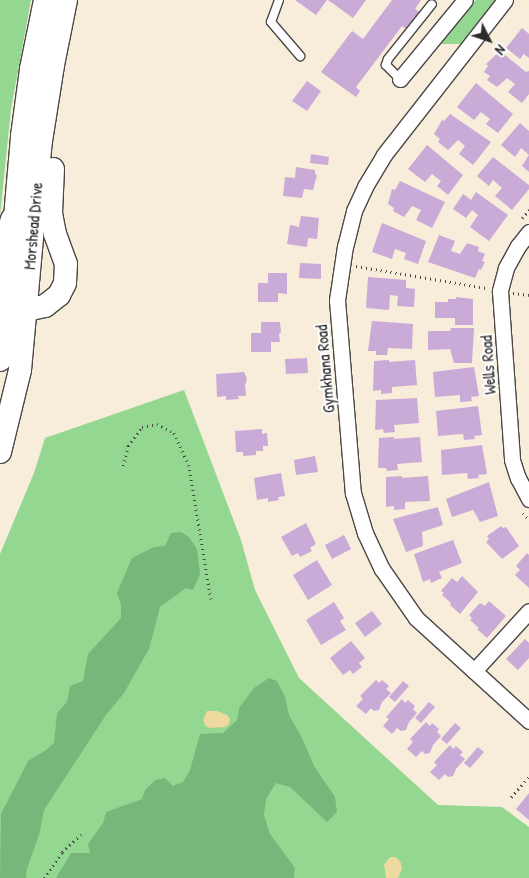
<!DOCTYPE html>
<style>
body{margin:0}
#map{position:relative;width:529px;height:878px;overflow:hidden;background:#f8ecdb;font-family:"Patrick Hand",sans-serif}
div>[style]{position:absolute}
.green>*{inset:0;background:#94d790}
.forest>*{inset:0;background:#77b87a}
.sand>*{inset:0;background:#eeda9e}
.building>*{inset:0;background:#caaad7}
.path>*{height:2.5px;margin-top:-1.25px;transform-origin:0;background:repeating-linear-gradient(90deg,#4a4845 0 1px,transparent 0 5px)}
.roads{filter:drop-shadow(1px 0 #4a4845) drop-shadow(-1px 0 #4a4845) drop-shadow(0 1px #4a4845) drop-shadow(0 -1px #4a4845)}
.service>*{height:8px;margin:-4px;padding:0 4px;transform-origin:4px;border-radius:4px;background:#fff}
.minor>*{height:15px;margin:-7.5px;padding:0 7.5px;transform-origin:7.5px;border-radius:7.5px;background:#fff}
.primary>*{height:22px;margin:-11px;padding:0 11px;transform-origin:11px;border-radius:11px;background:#fff}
.motorway>*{height:26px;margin:-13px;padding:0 13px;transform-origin:13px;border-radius:13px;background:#fff}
span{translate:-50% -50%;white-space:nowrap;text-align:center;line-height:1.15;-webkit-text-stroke:4px #fff;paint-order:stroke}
.street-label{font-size:16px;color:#2b2b2b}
.north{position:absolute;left:464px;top:15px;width:50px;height:50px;-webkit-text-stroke:4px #fff;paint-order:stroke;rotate:131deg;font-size:14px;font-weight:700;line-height:20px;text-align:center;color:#2b2b2b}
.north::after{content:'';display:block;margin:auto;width:18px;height:22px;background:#2b2b2b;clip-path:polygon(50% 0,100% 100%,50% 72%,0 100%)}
</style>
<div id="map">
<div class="green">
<i style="clip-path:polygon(0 0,31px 0,11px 109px,0 216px)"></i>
<i style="clip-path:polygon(476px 0,496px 0,463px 44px,442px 44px,442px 41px)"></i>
<i style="clip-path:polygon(184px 390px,241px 540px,255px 590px,299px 678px,438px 805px,502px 807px,529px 827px,529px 878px,0 878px,0 554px,34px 473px,45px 438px)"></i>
</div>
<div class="forest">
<i style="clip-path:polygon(181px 532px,189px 537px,197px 549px,200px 574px,193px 590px,186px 588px,160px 607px,149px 649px,124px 693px,106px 715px,44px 810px,39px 835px,27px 869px,26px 878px,0 878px,1px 814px,28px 761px,46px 750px,54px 743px,57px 713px,67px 702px,70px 686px,83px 681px,88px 654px,121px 618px,121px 604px,117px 593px,132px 558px,154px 547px,165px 546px,171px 533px)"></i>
<i style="clip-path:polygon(269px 678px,277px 681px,285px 697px,289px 715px,303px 740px,314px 766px,335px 797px,337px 812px,327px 822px,290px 787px,276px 783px,266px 799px,264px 815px,270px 834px,295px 868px,294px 878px,56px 878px,71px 853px,90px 853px,88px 844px,103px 823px,106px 812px,142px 799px,145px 790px,155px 780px,165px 778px,173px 786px,183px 782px,190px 770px,200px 734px,223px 733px,237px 720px,239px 708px,254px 688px)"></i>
</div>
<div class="sand">
<i style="clip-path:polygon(207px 711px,217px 711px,227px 715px,230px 719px,229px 724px,225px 727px,209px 728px,205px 725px,203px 720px)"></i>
<i style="clip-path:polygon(390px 857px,396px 857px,401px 863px,402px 869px,398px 878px,386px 878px,384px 865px)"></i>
</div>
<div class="building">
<i style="clip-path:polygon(295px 0,327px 0,316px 15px)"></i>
<i style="clip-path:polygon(328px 0,366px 0,353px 18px)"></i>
<i style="clip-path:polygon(392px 0,421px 0,415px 9px,421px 13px,406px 29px,402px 26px,356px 87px,360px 91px,356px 97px,321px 72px,352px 31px,363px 39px)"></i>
<i style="clip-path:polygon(522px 28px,529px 34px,529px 58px,524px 54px,520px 59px,506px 48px)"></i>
<i style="clip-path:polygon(500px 51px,526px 72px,529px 71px,529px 94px,522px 103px,508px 92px,515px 84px,507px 78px,497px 87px,487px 80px,490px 76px,484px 72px,488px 66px,486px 64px)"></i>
<i style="clip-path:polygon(307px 81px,321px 91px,307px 111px,292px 101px)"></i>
<i style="clip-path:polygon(476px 83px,513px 114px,498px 133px,486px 124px,490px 119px,481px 112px,474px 120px,457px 107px)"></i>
<i style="clip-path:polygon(450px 114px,491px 142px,473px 165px,459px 154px,465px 146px,458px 140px,448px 150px,438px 142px,440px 139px,434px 134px,442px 120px,444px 121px)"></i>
<i style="clip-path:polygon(520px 123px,529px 131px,529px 172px,522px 166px,529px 155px,521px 148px,515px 157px,501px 145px)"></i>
<i style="clip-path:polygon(427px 145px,463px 175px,448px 195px,437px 186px,441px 181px,432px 174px,425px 182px,408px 169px)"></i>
<i style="clip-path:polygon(311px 154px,329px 157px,328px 165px,310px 163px)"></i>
<i style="clip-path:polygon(493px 157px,529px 185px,529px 189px,512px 210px,495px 196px,502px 188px,493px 180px,489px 186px,477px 176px)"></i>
<i style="clip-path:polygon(296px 167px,315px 170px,315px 174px,317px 175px,313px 190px,304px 189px,302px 198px,283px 196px,285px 177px,295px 178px)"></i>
<i style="clip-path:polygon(400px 181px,445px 202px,432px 228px,416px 220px,421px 210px,412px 206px,404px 217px,393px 211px,394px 208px,388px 204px,392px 189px,395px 190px)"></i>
<i style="clip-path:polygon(476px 192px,508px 215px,489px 241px,470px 227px,478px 215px,472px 210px,466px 218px,453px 209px,463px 194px,471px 200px)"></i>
<i style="clip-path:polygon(301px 216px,319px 218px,317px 239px,308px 238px,307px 247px,287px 244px,290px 225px,299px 227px)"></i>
<i style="clip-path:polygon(382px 223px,426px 241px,418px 264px,404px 259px,406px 253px,395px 249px,392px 259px,372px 252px)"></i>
<i style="clip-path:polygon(439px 235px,455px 241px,451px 251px,460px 254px,467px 243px,479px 247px,478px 251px,485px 254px,482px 261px,485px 262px,481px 270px,479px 269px,475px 278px,428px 262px)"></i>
<i style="clip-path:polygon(300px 263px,321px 264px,321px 279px,299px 278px)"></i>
<i style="clip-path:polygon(268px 273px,287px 273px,287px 294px,278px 293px,278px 302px,258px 302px,258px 283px,268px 283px)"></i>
<i style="clip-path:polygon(368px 277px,406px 280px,406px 288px,415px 289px,414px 307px,397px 306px,398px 296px,390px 295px,389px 310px,366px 308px)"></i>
<i style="clip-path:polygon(456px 297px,473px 299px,473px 325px,455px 325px,455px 318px,435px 318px,435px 302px,448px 302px,448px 299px,456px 299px)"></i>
<i style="clip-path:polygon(372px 321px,413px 324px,412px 349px,388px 348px,387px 355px,376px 355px,376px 351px,368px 351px)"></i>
<i style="clip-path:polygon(261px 322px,280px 322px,281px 332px,279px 334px,280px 342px,271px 342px,271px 352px,251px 352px,251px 333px,261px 333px)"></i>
<i style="clip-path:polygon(451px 328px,474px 328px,472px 363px,454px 363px,450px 349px,428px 350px,428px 331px,450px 331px)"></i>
<i style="clip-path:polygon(307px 358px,308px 373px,286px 374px,285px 359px)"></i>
<i style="clip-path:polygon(389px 360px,389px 362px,415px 360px,417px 385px,392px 387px,392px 393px,381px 394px,381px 390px,373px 391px,374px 361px)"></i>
<i style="clip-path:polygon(474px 367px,479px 396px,471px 397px,472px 401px,460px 402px,460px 395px,435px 397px,433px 372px)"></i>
<i style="clip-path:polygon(244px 372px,247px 379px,245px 385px,246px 396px,238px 396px,239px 399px,226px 400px,226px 396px,217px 397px,216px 374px)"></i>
<i style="clip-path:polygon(417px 398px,419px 423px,394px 425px,395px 432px,384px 433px,383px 429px,375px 430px,376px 400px)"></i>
<i style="clip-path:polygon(478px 406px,482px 435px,474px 436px,475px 439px,464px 440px,463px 434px,438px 436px,436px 411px)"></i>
<i style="clip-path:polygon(262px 429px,262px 434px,267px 433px,268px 446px,263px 446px,263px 451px,256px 451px,256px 455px,243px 456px,243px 452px,236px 452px,235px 431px)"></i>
<i style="clip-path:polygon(394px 437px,394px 439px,420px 437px,422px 462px,397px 464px,398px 470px,387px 471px,386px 468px,378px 468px,379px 438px)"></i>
<i style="clip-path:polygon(482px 445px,487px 474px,478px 475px,479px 478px,468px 479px,467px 473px,442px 475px,441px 450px)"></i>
<i style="clip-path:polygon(315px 456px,318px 472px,296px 475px,294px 460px)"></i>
<i style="clip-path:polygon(281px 473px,285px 496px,278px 497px,279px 500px,268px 502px,268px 498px,257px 500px,254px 478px)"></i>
<i style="clip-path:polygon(402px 476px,402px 478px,428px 476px,430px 501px,405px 502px,405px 509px,394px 510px,394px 506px,386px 507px,386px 477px)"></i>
<i style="clip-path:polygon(489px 482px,498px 516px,480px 522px,473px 510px,452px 517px,446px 499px)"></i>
<i style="clip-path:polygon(438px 507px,443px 525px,422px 532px,423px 546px,406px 552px,393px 519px)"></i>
<i style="clip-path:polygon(306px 523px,316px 544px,310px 548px,312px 551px,300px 557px,298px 553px,292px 556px,281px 537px)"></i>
<i style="clip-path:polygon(501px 526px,503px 528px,506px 527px,519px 546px,502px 559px,486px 542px,489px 539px,487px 536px)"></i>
<i style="clip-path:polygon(344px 535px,351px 549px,332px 559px,325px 545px)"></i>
<i style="clip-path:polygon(453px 540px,462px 563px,439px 572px,442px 578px,431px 583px,430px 579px,423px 582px,414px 554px)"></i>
<i style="clip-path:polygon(527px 553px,529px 555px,529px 588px,515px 575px,520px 570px,516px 566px)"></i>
<i style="clip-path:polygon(317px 560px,332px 585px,308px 600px,293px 575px)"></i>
<i style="clip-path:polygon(462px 576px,478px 592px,460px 614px,450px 605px,451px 603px,442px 595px,444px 593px,441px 591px,452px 578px,457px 582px)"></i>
<i style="clip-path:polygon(489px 601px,506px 616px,487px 638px,477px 629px,479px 628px,470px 620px,472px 618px,469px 615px,480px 603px,485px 606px)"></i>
<i style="clip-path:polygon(334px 602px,344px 618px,340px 621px,346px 630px,321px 645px,306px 620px)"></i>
<i style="clip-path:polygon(372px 611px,382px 624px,365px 637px,355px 623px)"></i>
<i style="clip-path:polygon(525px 639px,529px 643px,529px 658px,518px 670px,506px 659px)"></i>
<i style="clip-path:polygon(351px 641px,365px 658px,359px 663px,362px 667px,353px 674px,350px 670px,343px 675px,330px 658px)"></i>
<i style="clip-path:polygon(376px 680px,379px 683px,382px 680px,389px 686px,386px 689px,391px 693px,382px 702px,379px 710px,374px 711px,371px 708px,366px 714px,356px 706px,363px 699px,360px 696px)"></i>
<i style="clip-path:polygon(403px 681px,409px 686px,395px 702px,389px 697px)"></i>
<i style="clip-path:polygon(402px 699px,405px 703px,408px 700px,415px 706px,413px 709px,417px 713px,409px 722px,406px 730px,401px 731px,397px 728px,392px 734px,383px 726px,389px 719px,386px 717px)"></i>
<i style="clip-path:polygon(429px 702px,435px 707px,421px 723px,415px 718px)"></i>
<i style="clip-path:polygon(426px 722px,430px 726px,432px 723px,439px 729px,437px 732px,441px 736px,433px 745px,430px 753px,425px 754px,422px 751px,416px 757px,407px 749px,413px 742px,410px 739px)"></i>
<i style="clip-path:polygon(455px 723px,461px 728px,447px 744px,441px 739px)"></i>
<i style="clip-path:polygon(450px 745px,453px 749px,456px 746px,463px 752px,460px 755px,465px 759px,456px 769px,453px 776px,448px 777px,445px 774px,439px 780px,430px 772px,437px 765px,434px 762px)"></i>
<i style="clip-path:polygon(478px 747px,484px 752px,470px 768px,464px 763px)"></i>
<i style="clip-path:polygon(529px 793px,529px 820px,516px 809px)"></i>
</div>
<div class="path">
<i style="left:522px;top:218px;width:11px;rotate:-49deg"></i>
<i style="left:356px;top:266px;width:132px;rotate:9.6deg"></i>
<i style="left:513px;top:293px;width:16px;rotate:7deg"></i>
<i style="left:123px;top:466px;width:21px;rotate:-76deg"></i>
<i style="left:128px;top:446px;width:24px;rotate:-54deg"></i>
<i style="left:142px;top:427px;width:15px;rotate:-11deg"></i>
<i style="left:157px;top:424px;width:19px;rotate:28deg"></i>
<i style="left:174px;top:433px;width:35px;rotate:65deg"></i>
<i style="left:189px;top:465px;width:136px;rotate:80.7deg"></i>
<i style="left:523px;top:513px;width:9px;rotate:49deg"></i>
<i style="left:511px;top:797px;width:27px;rotate:-48deg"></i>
<i style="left:44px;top:878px;width:32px;rotate:-55deg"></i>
<i style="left:62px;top:852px;width:26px;rotate:-43deg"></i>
</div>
<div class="roads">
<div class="service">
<i style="left:279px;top:0;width:23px;rotate:110deg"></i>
<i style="left:271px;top:22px;width:45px;rotate:49.5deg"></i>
<i style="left:400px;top:79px;width:20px;rotate:-135deg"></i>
<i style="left:386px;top:65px;width:6px;rotate:-72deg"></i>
<i style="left:388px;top:59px;width:70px;rotate:-51.3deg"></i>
</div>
<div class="minor">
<i style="left:505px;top:0;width:197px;rotate:128deg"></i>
<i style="left:384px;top:155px;width:37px;rotate:121deg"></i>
<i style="left:365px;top:187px;width:26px;rotate:115deg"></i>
<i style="left:354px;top:211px;width:36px;rotate:104deg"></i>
<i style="left:345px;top:246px;width:55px;rotate:98.4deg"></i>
<i style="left:337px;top:300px;width:194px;rotate:85.3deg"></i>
<i style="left:353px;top:493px;width:42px;rotate:73.3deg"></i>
<i style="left:365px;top:533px;width:40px;rotate:65deg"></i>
<i style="left:382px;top:569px;width:60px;rotate:55.2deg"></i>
<i style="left:416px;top:618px;width:153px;rotate:42.3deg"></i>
<i style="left:400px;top:79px;width:102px;rotate:-50.6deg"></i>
<i style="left:529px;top:232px;width:18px;rotate:128deg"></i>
<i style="left:518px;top:246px;width:25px;rotate:119deg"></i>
<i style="left:506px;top:268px;width:24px;rotate:105deg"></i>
<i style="left:500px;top:291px;width:169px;rotate:85.9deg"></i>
<i style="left:512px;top:460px;width:19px;rotate:72deg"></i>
<i style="left:518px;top:478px;width:24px;rotate:62deg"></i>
<i style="left:474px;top:671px;width:81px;rotate:-47.5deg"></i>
</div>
<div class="primary">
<i style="left:15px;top:302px;width:17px;rotate:24deg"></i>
<i style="left:31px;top:309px;width:14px;rotate:-12deg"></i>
<i style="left:45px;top:306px;width:18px;rotate:-38deg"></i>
<i style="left:59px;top:295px;width:13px;rotate:-63deg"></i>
<i style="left:65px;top:283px;width:19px;rotate:-87deg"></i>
<i style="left:66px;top:264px;width:32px;rotate:-110deg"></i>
<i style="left:55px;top:234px;width:21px;rotate:-101deg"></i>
<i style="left:51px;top:213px;width:44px;rotate:-87.4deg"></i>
<i style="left:0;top:360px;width:40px;rotate:-81.5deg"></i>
<i style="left:6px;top:320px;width:185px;rotate:-85deg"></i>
<i style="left:22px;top:136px;width:68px;rotate:-82.3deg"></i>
<i style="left:31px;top:69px;width:70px;rotate:-78.5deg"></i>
<i style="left:0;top:452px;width:84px;rotate:-76.3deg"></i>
<i style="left:20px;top:370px;width:230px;rotate:-84.8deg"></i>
<i style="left:41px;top:141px;width:77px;rotate:-81deg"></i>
<i style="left:53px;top:65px;width:66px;rotate:-78.7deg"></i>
</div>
<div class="motorway">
<i style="left:0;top:252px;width:13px;rotate:-58deg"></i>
<i style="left:7px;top:241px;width:22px;rotate:-72deg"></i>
<i style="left:0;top:313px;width:9px;rotate:49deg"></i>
</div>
</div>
<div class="street-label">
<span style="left:33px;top:226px;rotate:-85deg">Morshead Drive</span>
<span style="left:488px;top:365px;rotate:-94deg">Wells Road</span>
<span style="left:325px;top:369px;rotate:-95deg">Gymkhana Road</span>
</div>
<div class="north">N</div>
</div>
